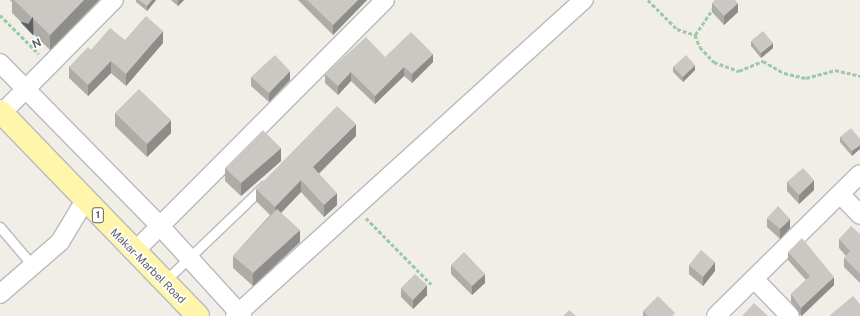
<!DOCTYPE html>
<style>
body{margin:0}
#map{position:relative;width:860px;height:316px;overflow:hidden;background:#f0eee6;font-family:"Public Sans",sans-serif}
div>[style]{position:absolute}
.path>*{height:2.5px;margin-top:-1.25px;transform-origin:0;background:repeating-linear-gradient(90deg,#9bc9aa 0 4px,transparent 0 6px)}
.roads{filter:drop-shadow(1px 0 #b8bbc0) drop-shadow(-1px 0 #b8bbc0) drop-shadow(0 1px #b8bbc0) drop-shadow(0 -1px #b8bbc0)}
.service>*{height:9px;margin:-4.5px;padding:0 4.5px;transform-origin:4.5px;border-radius:4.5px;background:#fff}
.minor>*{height:18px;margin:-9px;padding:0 9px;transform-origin:9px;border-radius:9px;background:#fff}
.primary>*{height:22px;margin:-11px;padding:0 11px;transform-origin:11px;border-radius:11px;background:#fff6ac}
.wall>*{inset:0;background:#afaca8}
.shaded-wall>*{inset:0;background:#8e8c88}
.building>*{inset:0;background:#cbc8c3}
span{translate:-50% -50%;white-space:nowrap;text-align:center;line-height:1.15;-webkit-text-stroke:3.5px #fff;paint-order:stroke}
.shield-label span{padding:1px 3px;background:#fff;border:1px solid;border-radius:3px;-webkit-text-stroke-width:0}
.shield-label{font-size:10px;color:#5d6167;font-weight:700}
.street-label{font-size:11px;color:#5d6167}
.north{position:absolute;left:12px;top:12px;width:40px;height:40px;-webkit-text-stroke:3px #fff;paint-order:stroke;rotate:157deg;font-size:11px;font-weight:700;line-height:16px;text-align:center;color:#5d6167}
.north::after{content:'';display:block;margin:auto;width:14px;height:18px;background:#5d6167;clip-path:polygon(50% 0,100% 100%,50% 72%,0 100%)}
</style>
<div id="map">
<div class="path">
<i style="left:648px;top:0;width:41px;rotate:45deg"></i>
<i style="left:677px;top:29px;width:19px;rotate:18deg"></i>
<i style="left:695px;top:35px;width:42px;rotate:-55.6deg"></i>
<i style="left:0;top:15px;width:55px;rotate:45deg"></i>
<i style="left:695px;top:35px;width:13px;rotate:67deg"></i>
<i style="left:700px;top:47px;width:21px;rotate:47deg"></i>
<i style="left:714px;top:62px;width:27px;rotate:20deg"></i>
<i style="left:739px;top:71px;width:26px;rotate:-23deg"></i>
<i style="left:763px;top:61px;width:24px;rotate:30deg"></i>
<i style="left:784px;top:73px;width:23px;rotate:13deg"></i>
<i style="left:806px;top:78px;width:30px;rotate:-15deg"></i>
<i style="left:835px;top:70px;width:26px;rotate:13deg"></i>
<i style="left:366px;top:218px;width:93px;rotate:45.4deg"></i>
</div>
<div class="roads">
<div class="service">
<i style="left:0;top:227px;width:51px;rotate:49.8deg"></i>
<i style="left:165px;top:281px;width:137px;rotate:-43.8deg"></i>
</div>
<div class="minor">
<i style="left:0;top:63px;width:228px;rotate:45.5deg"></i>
<i style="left:160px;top:226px;width:122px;rotate:47.7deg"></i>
<i style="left:2px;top:113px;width:159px;rotate:-45.3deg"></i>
<i style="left:840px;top:194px;width:29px;rotate:46deg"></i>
<i style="left:135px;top:251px;width:354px;rotate:-45.1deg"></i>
<i style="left:755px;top:280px;width:50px;rotate:45.8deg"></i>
<i style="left:0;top:294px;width:79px;rotate:-40.9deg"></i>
<i style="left:60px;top:242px;width:47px;rotate:-59deg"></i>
<i style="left:235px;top:316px;width:471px;rotate:-42.2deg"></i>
<i style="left:716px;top:316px;width:202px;rotate:-44.6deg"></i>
</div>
<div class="primary">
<i style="left:0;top:111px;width:285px;rotate:46deg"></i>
</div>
</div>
<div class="wall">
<i style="clip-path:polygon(10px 0,99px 0,50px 50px,12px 13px,12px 2px)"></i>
<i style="clip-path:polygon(136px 0,156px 0,147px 11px,136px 2px)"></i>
<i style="clip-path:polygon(171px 0,184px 0,178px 6px)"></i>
<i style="clip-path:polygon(298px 0,367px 0,333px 35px)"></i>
<i style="clip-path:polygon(712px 3px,738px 12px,724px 25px,712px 12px)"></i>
<i style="clip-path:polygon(125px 40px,163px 43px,126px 86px,111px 73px,88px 96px,69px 78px,69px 67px,91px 50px)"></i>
<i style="clip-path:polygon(751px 41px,773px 48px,761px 58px,751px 46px)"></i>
<i style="clip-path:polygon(433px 62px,412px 83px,404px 76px,375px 104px,351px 81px,338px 95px,325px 83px,325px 74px)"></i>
<i style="clip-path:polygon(673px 67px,695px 70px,683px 82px,673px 72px)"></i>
<i style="clip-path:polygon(251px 77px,290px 80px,269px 102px,251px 86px)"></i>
<i style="clip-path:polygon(115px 113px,171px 133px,147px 157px,115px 126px)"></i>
<i style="clip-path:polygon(356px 136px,319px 174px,337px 205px,324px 217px,301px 192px,281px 213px,300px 242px,253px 286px,233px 268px,233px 256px,270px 215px,256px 201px,256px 189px)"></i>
<i style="clip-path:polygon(840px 137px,860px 139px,852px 156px,840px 142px)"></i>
<i style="clip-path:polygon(281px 161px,241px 196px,225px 181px,225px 168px)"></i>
<i style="clip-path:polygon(787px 182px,814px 190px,799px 204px,787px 191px)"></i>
<i style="clip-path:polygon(767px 218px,790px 228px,780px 239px,767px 227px)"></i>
<i style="clip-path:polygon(860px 234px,860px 283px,844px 267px,844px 258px,846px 256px,839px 248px,839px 239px)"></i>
<i style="clip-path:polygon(788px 252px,834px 285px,802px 316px,801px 316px,791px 302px,791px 294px,806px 280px,788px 260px)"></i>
<i style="clip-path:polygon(451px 265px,485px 283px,472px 295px,451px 274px)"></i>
<i style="clip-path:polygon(689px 265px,715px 271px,703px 286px,689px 274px)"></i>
<i style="clip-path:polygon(401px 288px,427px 295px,413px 309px,401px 297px)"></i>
<i style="clip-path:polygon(643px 311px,675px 316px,643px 316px)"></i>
</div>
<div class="shaded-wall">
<i style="clip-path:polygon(84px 0,99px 0,50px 50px,50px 35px)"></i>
<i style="clip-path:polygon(152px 0,156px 0,147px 11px,147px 6px)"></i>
<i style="clip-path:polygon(179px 0,184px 0,178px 6px,178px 1px)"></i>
<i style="clip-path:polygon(358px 0,367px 0,333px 35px,333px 25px)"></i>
<i style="clip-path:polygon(738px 3px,738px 12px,724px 25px,724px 16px)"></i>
<i style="clip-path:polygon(163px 31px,163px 43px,126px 86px,126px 74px)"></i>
<i style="clip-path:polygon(773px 43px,773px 48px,761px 58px,761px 53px)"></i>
<i style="clip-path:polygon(433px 54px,433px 62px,412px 83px,412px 74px)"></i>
<i style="clip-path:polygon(111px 61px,111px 73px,88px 96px,88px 85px)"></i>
<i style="clip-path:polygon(695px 65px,695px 70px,683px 82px,683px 77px)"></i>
<i style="clip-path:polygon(404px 67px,404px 76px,375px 104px,375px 96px)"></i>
<i style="clip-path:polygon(290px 71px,290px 80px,269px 102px,269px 93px)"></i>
<i style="clip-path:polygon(351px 72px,351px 81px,338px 95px,338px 86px)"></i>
<i style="clip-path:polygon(171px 120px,171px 133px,147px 157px,147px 144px)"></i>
<i style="clip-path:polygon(356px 124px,356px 136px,313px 179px,313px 167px)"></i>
<i style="clip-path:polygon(860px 145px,860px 149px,852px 156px,852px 151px)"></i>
<i style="clip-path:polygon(281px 148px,281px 161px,241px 196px,241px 183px)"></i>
<i style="clip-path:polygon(301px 180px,301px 192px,275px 219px,275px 207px)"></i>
<i style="clip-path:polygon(814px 180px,814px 190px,799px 204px,799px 195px)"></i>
<i style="clip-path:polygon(337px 193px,337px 205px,324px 217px,324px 205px)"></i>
<i style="clip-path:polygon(790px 219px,790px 228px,780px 239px,780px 229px)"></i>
<i style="clip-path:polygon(300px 230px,300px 242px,253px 286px,253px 273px)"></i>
<i style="clip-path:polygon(715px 262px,715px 271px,703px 286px,703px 277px)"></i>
<i style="clip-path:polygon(485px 274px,485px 283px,472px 295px,472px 286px)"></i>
<i style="clip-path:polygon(834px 277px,834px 285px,801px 316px,801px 308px)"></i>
<i style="clip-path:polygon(427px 285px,427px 295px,413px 309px,413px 300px)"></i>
</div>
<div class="building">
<i style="clip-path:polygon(14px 0,84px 0,50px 35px)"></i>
<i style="clip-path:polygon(139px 0,152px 0,147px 6px)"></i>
<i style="clip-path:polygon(307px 0,358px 0,333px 25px)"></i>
<i style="clip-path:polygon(715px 0,735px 0,738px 3px,724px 16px,712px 3px)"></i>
<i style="clip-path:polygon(146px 16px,163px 31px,126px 74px,111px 61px,88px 85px,69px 67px,88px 47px,91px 50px,110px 28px,125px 40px)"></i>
<i style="clip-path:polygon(763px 31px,773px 43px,761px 53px,751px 41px)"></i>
<i style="clip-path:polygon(411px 32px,433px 54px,412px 74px,404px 67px,375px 96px,351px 72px,338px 86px,325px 74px,366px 37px,385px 57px)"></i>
<i style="clip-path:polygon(275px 55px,290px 71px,269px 93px,251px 77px)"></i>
<i style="clip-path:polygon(686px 55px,695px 65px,683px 77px,673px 67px)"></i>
<i style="clip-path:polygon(139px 89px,171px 120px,147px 144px,115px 113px)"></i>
<i style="clip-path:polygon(337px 106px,356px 124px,313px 167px,337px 193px,324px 205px,301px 180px,275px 207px,256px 189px)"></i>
<i style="clip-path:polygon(851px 128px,860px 139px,860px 145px,852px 151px,840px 137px)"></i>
<i style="clip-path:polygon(263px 130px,281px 148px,241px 183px,225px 168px)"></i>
<i style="clip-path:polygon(803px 168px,814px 180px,799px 195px,787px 182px)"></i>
<i style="clip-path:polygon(778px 206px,790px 219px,780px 229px,767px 218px)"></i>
<i style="clip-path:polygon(277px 209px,300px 230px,253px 273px,233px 256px)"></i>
<i style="clip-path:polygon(851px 226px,860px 234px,860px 274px,844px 258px,850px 251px,839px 239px)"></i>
<i style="clip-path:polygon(802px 238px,834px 277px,801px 308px,791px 294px,810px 276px,788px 252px)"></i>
<i style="clip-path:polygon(701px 250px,715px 262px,703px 277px,689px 265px)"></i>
<i style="clip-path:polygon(464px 252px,485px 274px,472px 286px,451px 265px)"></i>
<i style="clip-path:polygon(415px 274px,427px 285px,413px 300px,401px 288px)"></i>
<i style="clip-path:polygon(658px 296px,675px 313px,672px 316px,648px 316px,643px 311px)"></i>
<i style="clip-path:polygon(853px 296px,860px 304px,860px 316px,829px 316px)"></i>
<i style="clip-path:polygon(754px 303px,768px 316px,742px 316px)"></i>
<i style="clip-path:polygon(569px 310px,576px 316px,563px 316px)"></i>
</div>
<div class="shield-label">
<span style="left:98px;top:215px">1</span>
</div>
<div class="street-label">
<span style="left:148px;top:266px;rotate:45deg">Makar-Marbel Road</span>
</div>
<div class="north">N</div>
</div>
